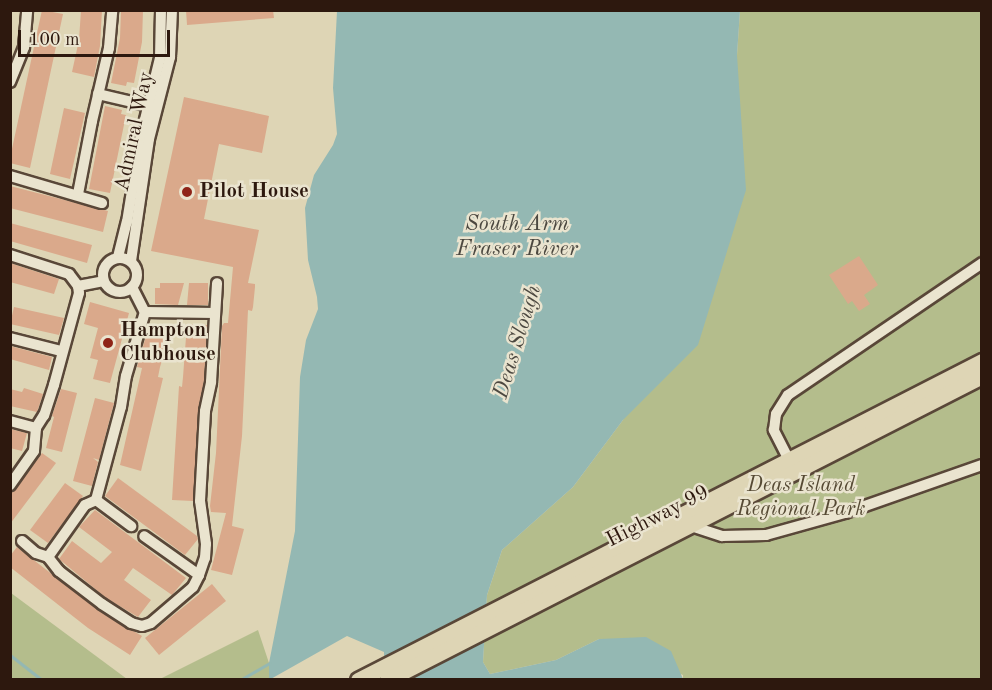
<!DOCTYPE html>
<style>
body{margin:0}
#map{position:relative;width:992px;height:690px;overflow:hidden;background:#ded5b5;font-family:"Old Standard TT",serif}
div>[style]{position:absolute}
.green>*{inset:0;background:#b4bd8c}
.water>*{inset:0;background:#94b8b3}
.stream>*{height:3px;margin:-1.5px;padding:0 1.5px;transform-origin:1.5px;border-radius:1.5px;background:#94b8b3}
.building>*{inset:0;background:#daa98b}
.roads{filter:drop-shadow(2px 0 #594738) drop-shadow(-2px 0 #594738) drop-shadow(0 2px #594738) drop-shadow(0 -2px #594738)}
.minor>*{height:10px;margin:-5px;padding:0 5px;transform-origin:5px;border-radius:5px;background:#eae4cf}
.minor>.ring{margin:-5px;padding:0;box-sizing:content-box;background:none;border:10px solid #eae4cf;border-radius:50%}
.highway>*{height:15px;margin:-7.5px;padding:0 7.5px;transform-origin:7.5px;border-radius:7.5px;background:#ded5b5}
.dots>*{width:16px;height:16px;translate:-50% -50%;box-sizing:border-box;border:3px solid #eae4cf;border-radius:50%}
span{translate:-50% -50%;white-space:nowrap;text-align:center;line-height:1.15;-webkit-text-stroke:5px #eae4cf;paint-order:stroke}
.street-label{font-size:21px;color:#2d180e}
.poi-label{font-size:21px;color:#2d180e;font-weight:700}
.left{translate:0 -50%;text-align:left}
.park-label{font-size:21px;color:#564a34;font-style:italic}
.water-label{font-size:22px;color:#4c4840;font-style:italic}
.frame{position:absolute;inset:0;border:12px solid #2d180e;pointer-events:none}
.scale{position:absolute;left:18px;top:30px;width:152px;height:27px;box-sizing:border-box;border:3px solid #2d180e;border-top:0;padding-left:8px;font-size:18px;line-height:21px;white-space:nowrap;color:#2d180e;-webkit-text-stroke:4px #eae4cf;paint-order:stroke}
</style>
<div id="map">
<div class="green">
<i style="clip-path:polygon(740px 11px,981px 11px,981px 679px,683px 679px,683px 675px,599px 639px,556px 660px,490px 674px,483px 662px,487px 595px,502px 550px,573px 487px,623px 420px,737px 55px)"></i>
<i style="clip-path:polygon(11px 593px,127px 679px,11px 679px)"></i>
<i style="clip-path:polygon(258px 630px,269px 663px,269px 679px,158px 680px)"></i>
</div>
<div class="water">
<i style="clip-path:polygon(337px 11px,740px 11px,737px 55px,746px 190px,698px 345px,623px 420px,573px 487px,502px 550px,487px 595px,483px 662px,490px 674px,556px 660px,599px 639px,646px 637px,671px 651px,683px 679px,385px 679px,384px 652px,347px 636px,269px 680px,269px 663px,295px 531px,300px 377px,306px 340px,318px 309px,317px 297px,308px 260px,305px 208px,314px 175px,333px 145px,337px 134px,333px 88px)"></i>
</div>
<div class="stream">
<i style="left:10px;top:655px;width:41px;rotate:38deg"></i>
<i style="left:240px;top:680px;width:34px;rotate:-30deg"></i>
</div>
<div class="building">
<i style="clip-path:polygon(42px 10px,63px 14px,30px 168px,10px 163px,10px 158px)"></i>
<i style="clip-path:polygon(81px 10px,102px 10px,100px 46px,94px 77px,72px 72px,79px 40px)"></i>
<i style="clip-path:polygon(121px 10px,143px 10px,142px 42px,134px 83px,127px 82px,126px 86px,111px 83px,120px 38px)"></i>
<i style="clip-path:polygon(186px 10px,273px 10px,274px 18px,187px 25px)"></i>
<i style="clip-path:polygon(184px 97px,269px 116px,262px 153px,219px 144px,204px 219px,259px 230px,248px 283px,255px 284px,255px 287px,253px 307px,252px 311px,248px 310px,242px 436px,232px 526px,244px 529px,232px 575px,211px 570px,226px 513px,211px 512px,210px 506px,216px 453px,222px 326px,224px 323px,228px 323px,233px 267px,151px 251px)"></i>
<i style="clip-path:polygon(105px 106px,122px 110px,121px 114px,126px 115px,110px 193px,89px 189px)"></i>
<i style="clip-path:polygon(64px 108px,85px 113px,70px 179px,50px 174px)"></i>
<i style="clip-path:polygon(10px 186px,108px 211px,103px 232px,10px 208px)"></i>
<i style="clip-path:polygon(10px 223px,92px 245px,87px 263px,10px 241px)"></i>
<i style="clip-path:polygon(859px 256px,878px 285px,864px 295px,870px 304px,859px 311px,852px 301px,848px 304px,829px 275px)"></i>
<i style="clip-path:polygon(10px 263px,59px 279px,54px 294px,10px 282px)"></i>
<i style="clip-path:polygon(160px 283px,184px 283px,178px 305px,155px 304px,155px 288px,160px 288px)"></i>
<i style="clip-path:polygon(189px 283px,208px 283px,208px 305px,187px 305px)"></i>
<i style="clip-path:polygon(90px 302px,129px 313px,110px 383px,93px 379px,98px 360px,90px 358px,98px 328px,84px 324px)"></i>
<i style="clip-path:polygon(14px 307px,64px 318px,59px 335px,10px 324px)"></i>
<i style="clip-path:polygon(187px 324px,207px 325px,204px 381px,198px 411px,193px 501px,172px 500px,179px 386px,182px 387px,183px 377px)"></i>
<i style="clip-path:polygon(149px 326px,171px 332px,160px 367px,158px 377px,163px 378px,141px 471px,120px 465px,142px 368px,137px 367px)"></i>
<i style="clip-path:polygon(10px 346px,52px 357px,49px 370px,10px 359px)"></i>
<i style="clip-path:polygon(24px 388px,43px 394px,37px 412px,10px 406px,10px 389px,22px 392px)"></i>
<i style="clip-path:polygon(61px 389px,77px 393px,62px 452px,46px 448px,54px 417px,52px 416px)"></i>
<i style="clip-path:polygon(95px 398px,114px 403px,99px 460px,93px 458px,98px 462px,92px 486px,73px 481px)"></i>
<i style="clip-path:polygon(10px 429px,27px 433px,22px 451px,10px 448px)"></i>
<i style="clip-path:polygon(42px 453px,56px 463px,10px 524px,10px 495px)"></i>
<i style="clip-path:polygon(118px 478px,197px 536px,198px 539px,185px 555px,105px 496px)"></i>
<i style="clip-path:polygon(65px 483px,83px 496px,48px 543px,30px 530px)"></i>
<i style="clip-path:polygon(95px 510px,186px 578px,172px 595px,133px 568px,124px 580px,151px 600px,138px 617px,106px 598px,59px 559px,72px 541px,101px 563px,112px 552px,79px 527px)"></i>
<i style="clip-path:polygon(17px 547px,98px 610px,142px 636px,130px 655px,88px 628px,10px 567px,10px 556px)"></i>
<i style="clip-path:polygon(212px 584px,226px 601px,159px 655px,145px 638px)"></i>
</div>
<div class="roads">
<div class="minor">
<i style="left:10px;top:82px;width:38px;rotate:-68deg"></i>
<i style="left:24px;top:47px;width:37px;rotate:-85deg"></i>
<i style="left:98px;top:94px;width:57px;rotate:13.1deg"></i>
<i style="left:10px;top:176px;width:96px;rotate:16.4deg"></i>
<i style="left:78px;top:194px;width:74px;rotate:-79.1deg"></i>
<i style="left:92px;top:121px;width:75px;rotate:-76.9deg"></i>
<i style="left:109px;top:48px;width:38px;rotate:-85deg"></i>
<i style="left:10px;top:255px;width:62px;rotate:17.9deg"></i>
<i style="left:69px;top:274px;width:15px;rotate:53deg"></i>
<i style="left:78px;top:286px;width:7px;rotate:82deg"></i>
<i style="left:79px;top:293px;width:95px;rotate:105.2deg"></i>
<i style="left:54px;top:385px;width:32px;rotate:108deg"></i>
<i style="left:44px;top:415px;width:15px;rotate:122deg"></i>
<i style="left:36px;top:428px;width:23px;rotate:95deg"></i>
<i style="left:34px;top:451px;width:42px;rotate:125.2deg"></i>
<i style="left:118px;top:257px;width:36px;rotate:-76deg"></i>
<i style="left:127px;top:222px;width:87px;rotate:-80.8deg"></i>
<i style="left:141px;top:136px;width:80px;rotate:-76.3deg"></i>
<i style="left:160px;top:58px;width:48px;rotate:-88.8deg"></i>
<i class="ring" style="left:103px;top:258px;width:24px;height:24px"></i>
<i style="left:131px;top:261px;width:123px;rotate:-81.6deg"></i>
<i style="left:149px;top:139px;width:85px;rotate:-75.6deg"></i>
<i style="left:170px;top:57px;width:47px;rotate:-87.6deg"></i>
<i style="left:78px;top:286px;width:26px;rotate:-11deg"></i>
<i style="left:132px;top:287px;width:28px;rotate:63deg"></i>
<i style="left:145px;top:312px;width:70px;rotate:0.8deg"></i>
<i style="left:10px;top:338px;width:53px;rotate:14.3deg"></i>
<i style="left:10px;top:421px;width:27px;rotate:15deg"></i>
<i style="left:789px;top:460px;width:34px;rotate:-117deg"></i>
<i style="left:774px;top:430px;width:16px;rotate:-83deg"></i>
<i style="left:776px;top:414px;width:22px;rotate:-58deg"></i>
<i style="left:788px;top:395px;width:235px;rotate:-34.2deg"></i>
<i style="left:96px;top:500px;width:44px;rotate:36.6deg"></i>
<i style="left:688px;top:525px;width:36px;rotate:18deg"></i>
<i style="left:722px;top:536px;width:44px;rotate:-1.3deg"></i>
<i style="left:766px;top:535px;width:82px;rotate:-15.6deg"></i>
<i style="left:845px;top:513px;width:145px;rotate:-19.3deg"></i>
<i style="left:22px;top:541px;width:18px;rotate:41deg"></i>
<i style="left:36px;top:553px;width:13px;rotate:18deg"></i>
<i style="left:48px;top:557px;width:18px;rotate:52deg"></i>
<i style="left:59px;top:571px;width:54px;rotate:37.5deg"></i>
<i style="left:102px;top:604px;width:35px;rotate:33deg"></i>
<i style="left:131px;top:623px;width:11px;rotate:15deg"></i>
<i style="left:142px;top:626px;width:9px;rotate:-18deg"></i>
<i style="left:151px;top:623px;width:55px;rotate:-40.6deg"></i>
<i style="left:193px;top:587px;width:13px;rotate:-63deg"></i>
<i style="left:199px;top:575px;width:67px;rotate:-144.7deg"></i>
<i style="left:48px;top:557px;width:64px;rotate:-54.6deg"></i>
<i style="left:85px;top:505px;width:12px;rotate:-24deg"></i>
<i style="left:96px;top:500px;width:96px;rotate:-75deg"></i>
<i style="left:121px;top:407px;width:31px;rotate:-81deg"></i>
<i style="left:126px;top:376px;width:67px;rotate:-73.5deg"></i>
<i style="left:199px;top:575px;width:18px;rotate:-71deg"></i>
<i style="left:205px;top:558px;width:14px;rotate:-86deg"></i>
<i style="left:206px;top:544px;width:43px;rotate:-97.9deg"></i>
<i style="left:200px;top:501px;width:90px;rotate:-86.8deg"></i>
<i style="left:205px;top:411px;width:30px;rotate:-78deg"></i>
<i style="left:211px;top:382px;width:99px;rotate:-86.5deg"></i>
</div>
<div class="highway">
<i style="left:358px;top:680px;width:701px;rotate:-27.08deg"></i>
<i style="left:387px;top:680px;width:668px;rotate:-27.06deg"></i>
</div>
</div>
<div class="dots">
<i style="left:187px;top:192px;background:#8f2418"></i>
<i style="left:108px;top:343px;background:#8f2418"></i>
</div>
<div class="street-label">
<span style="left:135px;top:132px;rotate:-78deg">Admiral Way</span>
<span style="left:658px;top:517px;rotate:-27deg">Highway 99</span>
</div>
<div class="poi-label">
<span class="left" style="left:199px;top:192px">Pilot House</span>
<span class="left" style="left:120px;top:343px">Hampton<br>Clubhouse</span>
</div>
<div class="park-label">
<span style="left:801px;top:498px">Deas Island<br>Regional Park</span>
</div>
<div class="water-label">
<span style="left:517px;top:237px">South Arm<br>Fraser River</span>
<span style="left:518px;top:342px;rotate:-73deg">Deas Slough</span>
</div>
<div class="frame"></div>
<div class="scale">100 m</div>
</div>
